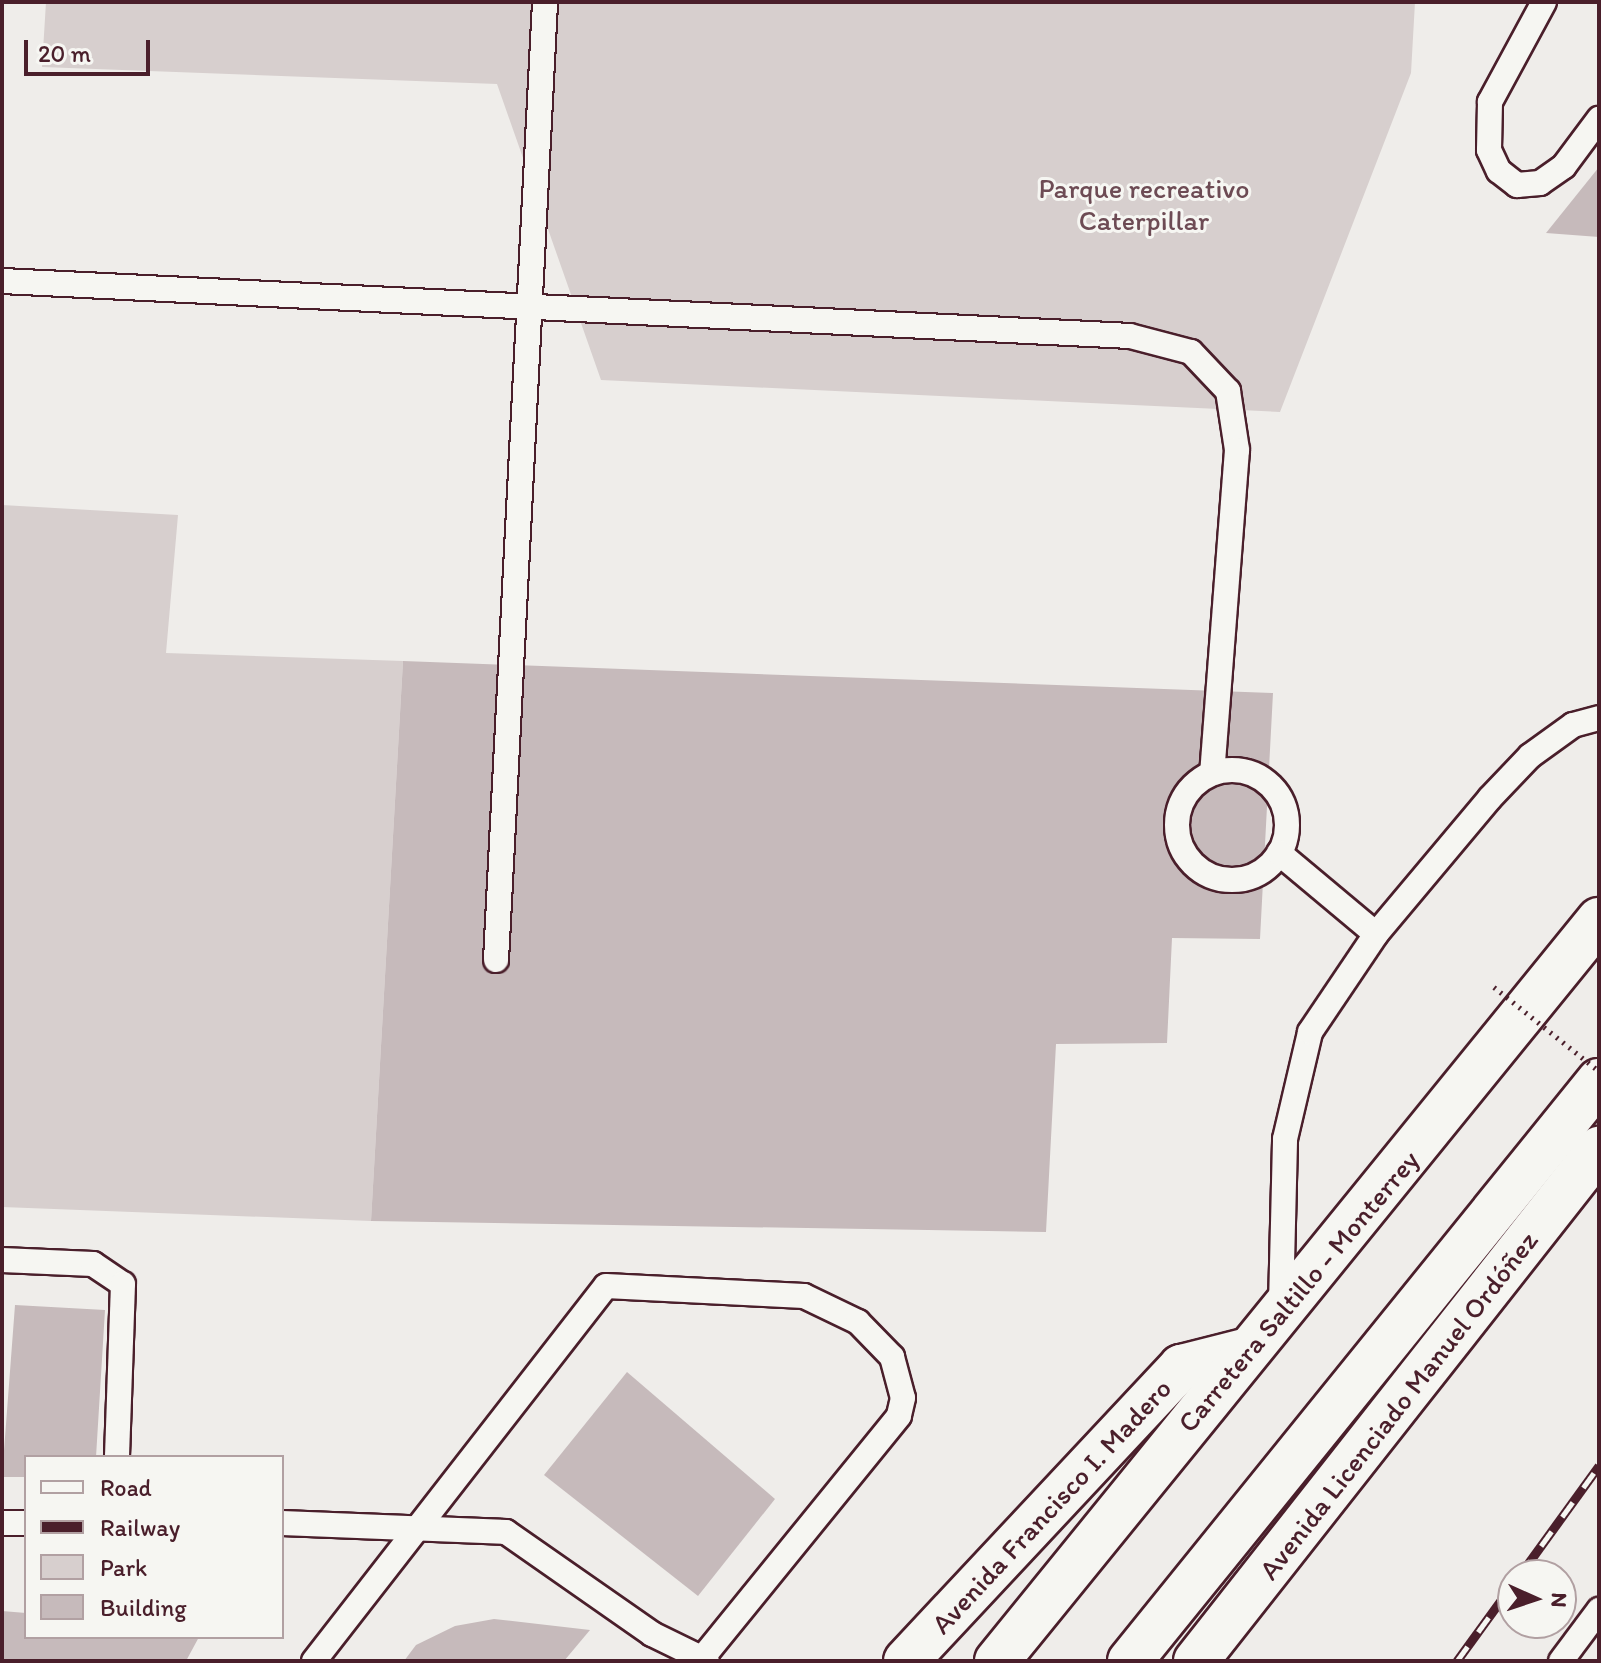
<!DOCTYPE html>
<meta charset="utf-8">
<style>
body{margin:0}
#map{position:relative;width:1601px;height:1663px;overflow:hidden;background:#efedea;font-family:Itim,sans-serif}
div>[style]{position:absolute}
.green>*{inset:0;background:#d7cfce}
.building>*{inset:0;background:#c6babb}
.roads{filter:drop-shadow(2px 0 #4a1f2b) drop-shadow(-2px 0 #4a1f2b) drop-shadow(0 2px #4a1f2b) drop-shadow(0 -2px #4a1f2b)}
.lane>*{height:24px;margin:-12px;padding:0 12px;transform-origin:12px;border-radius:12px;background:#f6f6f2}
.lane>.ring{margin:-12px;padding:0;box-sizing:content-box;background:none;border:24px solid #f6f6f2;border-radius:50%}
.secondary>*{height:44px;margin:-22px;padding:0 22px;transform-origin:22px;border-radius:22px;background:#f6f6f2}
.primary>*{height:44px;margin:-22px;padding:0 22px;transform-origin:22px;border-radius:22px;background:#f6f6f2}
.rail>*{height:9px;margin-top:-4.5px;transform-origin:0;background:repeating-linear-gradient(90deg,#f6f6f2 0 18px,#4a1f2b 0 36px);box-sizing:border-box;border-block:2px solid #4a1f2b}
.path-bridge>*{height:5px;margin-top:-2.5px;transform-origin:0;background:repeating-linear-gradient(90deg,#4a1f2b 0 2px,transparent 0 8px)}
span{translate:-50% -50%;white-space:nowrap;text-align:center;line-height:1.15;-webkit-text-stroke:6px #f6f6f2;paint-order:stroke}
.park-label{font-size:28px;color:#6d4b54}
.street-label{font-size:28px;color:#4a1f2b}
.frame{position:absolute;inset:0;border:4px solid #4a1f2b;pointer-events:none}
.legend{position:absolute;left:24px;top:1455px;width:260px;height:184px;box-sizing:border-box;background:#f6f6f2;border:2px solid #b1a0a2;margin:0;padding:10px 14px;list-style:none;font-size:24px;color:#4a1f2b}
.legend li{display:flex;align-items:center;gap:16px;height:40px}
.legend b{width:40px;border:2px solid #b1a0a2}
.north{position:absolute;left:1497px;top:1559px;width:80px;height:80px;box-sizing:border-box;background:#f6f6f2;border:2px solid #b1a0a2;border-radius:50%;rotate:93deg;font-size:22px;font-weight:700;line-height:32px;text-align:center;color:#4a1f2b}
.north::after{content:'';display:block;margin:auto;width:28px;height:36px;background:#4a1f2b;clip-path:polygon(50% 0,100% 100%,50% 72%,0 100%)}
.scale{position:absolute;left:24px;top:40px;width:126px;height:36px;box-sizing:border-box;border:4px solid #4a1f2b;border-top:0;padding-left:10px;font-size:24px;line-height:28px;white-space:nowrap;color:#4a1f2b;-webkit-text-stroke:6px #f6f6f2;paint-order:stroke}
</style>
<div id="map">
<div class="green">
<i style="clip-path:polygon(46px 2px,1415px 2px,1411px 73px,1280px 412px,601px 380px,497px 84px,42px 67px)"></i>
<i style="clip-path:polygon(2px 505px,178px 515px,166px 653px,403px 661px,371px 1221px,2px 1207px)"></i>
</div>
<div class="building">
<i style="clip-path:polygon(1599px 167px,1599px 237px,1546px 233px)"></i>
<i style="clip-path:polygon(403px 661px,1273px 693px,1260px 939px,1172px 938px,1167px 1043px,1056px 1044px,1046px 1232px,371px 1221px)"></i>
<i style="clip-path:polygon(15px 1305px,105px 1310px,96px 1457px,26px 1457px,26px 1477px,2px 1477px)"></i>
<i style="clip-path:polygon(627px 1372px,775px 1499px,698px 1596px,544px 1475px)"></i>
<i style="clip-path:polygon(2px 1611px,26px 1613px,26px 1637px,199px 1637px,186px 1661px,2px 1661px)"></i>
<i style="clip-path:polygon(494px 1619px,590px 1630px,564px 1661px,404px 1661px,416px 1645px,455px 1626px)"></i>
</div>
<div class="roads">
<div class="lane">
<i style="left:1544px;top:2px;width:114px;rotate:118.4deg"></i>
<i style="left:1490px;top:102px;width:48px;rotate:91.2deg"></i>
<i style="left:1489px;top:150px;width:23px;rotate:65deg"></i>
<i style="left:1499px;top:171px;width:23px;rotate:38deg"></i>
<i style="left:1517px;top:185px;width:23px;rotate:-5deg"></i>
<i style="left:1540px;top:183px;width:29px;rotate:-35deg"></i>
<i style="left:1564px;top:166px;width:59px;rotate:-53.3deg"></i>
<i style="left:2px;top:281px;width:1129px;rotate:2.79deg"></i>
<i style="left:1130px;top:336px;width:63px;rotate:14.7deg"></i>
<i style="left:1191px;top:352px;width:54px;rotate:46.5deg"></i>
<i style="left:1228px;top:391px;width:60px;rotate:81.3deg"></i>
<i style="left:1237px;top:450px;width:324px;rotate:94.4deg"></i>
<i class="ring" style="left:1177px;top:770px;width:86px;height:86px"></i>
<i style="left:1279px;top:853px;width:126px;rotate:39.9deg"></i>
<i style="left:496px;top:960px;width:959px;rotate:-87.07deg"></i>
<i style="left:2px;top:1260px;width:91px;rotate:2.5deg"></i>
<i style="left:93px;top:1264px;width:36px;rotate:34deg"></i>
<i style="left:123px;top:1284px;width:173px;rotate:92deg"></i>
<i style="left:1281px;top:1305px;width:166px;rotate:-88.6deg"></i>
<i style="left:1285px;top:1139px;width:110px;rotate:-76.8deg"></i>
<i style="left:1310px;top:1032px;width:118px;rotate:-56deg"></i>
<i style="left:1376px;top:934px;width:177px;rotate:-50deg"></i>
<i style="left:1490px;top:798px;width:58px;rotate:-46.4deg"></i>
<i style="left:1530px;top:756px;width:53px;rotate:-35.8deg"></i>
<i style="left:1573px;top:725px;width:27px;rotate:-15deg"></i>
<i style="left:2px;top:1523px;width:24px"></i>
<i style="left:282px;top:1523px;width:224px;rotate:2.3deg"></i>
<i style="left:506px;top:1532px;width:178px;rotate:34.9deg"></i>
<i style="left:652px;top:1634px;width:61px;rotate:26.1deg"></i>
<i style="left:314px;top:1661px;width:475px;rotate:-52.1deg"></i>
<i style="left:606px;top:1286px;width:198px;rotate:2.9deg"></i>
<i style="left:804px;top:1296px;width:60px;rotate:25.7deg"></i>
<i style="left:858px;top:1322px;width:49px;rotate:45.8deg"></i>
<i style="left:892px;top:1357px;width:42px;rotate:75deg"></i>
<i style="left:903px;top:1398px;width:18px;rotate:103deg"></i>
<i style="left:899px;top:1416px;width:316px;rotate:129.1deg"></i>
<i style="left:1561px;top:1661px;width:64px;rotate:-53.3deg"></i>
</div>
<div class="secondary">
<i style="left:906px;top:1661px;width:403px;rotate:-46.9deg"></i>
<i style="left:1181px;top:1367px;width:69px;rotate:-14.2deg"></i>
<i style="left:1196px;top:1661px;width:652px;rotate:-51.79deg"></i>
</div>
<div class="primary">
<i style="left:997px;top:1661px;width:955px;rotate:-50.91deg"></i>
<i style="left:1130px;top:1661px;width:746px;rotate:-51.04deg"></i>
</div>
</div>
<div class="rail">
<i style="left:1520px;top:1575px;width:135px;rotate:-54.1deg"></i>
<i style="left:1457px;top:1661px;width:95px;rotate:-54deg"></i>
</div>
<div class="path-bridge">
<i style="left:1494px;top:987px;width:134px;rotate:38.7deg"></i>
</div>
<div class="park-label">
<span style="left:1144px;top:204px">Parque recreativo<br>Caterpillar</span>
</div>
<div class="street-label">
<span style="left:1298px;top:1291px;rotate:-50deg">Carretera Saltillo - Monterrey</span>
<span style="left:1398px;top:1405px;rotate:-52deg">Avenida Licenciado Manuel Ordóñez</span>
<span style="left:1051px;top:1506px;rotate:-47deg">Avenida Francisco I. Madero</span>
</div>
<div class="frame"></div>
<ul class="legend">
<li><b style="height:10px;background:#f6f6f2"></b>Road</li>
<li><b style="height:10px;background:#4a1f2b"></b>Railway</li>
<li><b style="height:22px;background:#d7cfce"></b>Park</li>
<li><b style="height:22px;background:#c6babb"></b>Building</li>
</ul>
<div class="north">N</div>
<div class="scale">20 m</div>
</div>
